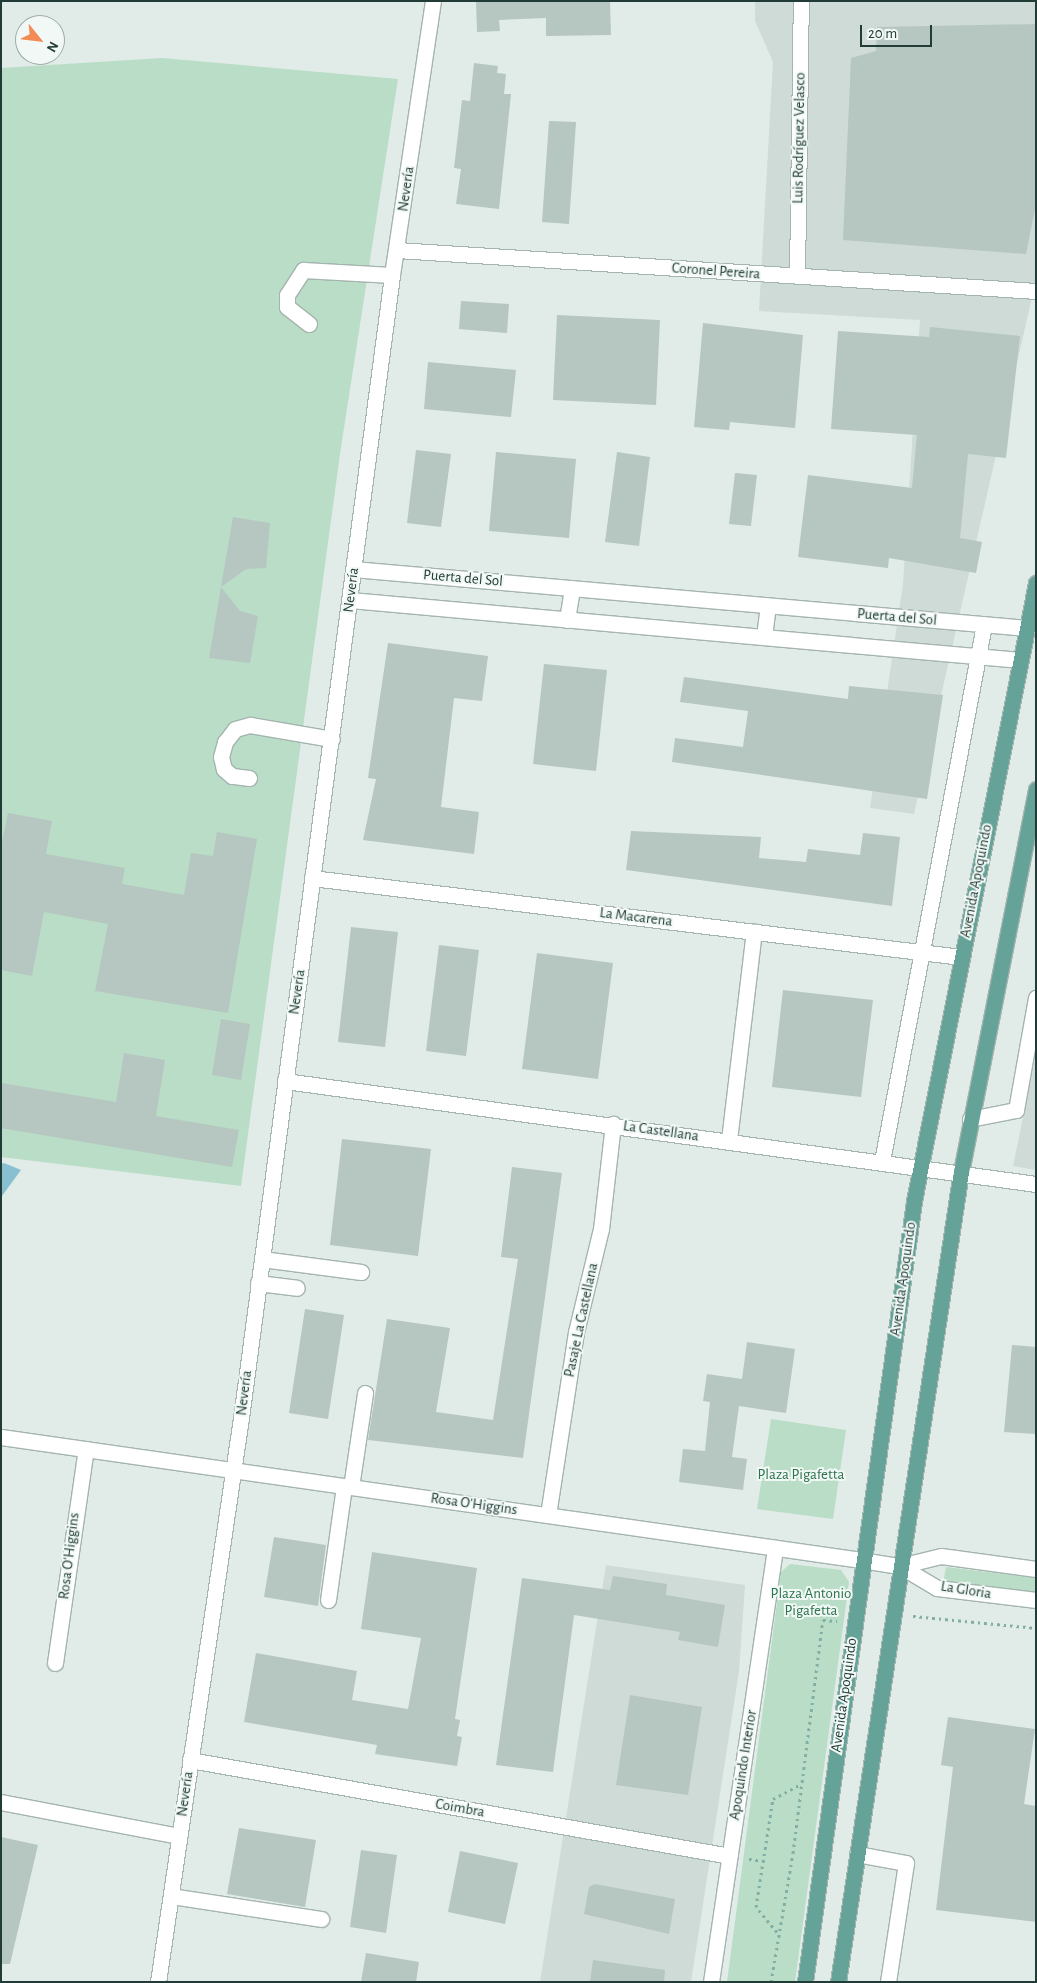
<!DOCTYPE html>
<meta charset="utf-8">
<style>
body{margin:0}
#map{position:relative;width:1037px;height:1983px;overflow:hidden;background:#e1ece8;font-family:"Alegreya Sans",sans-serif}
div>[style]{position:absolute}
.built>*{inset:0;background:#cfdbd7}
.green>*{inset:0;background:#b9ddc6}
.water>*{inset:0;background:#88c0d1}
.building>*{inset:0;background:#b6c6c1}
.path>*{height:3px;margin-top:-1.5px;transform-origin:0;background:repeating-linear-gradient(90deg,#81afa5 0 2.5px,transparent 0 6.5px)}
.roads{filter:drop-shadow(1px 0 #a4b4af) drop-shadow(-1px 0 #a4b4af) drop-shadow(0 1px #a4b4af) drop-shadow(0 -1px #a4b4af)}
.lane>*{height:15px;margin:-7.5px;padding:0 7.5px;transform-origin:7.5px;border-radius:7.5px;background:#fff}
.street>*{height:15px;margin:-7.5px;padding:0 7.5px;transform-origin:7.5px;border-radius:7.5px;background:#fff}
.secondary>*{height:15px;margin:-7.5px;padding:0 7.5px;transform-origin:7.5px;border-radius:7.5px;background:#fff}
.primary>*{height:15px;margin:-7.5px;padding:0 7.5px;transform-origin:7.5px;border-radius:7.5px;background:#65a297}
span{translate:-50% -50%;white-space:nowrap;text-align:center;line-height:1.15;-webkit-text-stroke:4px #f1f8f5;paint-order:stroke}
.street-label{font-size:15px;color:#213c37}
.park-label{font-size:15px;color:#2b734d}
.frame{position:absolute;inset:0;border:2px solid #213c37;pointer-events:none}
.north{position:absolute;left:15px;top:15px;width:50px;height:50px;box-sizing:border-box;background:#f1f8f5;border:1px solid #9eada9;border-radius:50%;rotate:119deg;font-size:14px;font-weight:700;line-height:20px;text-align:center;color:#213c37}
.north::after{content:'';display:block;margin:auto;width:18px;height:22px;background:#f38b57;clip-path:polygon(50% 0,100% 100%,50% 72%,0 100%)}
.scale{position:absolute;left:860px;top:25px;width:72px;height:22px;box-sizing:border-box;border:2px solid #213c37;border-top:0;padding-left:6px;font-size:15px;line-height:18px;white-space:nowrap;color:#213c37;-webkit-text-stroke:4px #f1f8f5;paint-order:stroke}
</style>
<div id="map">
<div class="built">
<i style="clip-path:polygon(755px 1px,1036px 1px,1036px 280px,914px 814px,870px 808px,903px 584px,920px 320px,759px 311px,773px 62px,755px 21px)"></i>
<i style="clip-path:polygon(1036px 1054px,1036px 1170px,1013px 1166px)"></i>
<i style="clip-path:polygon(606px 1565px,745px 1585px,739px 1671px,691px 1982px,540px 1982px)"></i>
</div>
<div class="green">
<i style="clip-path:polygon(162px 58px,398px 79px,340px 454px,241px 1186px,1px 1157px,1px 68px)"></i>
<i style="clip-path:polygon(771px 1419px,846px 1430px,833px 1519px,757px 1509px)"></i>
<i style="clip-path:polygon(790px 1564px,841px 1570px,849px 1582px,795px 1982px,727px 1982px,781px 1572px)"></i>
<i style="clip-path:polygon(946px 1567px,1036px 1578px,1036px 1595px,943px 1583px)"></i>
</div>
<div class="water">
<i style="clip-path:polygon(4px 1163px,21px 1170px,2px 1196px,1px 1164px)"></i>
</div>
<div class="building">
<i style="clip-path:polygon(476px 1px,610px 1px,611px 35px,546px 36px,546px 18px,499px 20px,500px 31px,477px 32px)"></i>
<i style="clip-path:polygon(1036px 24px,1036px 204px,1026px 254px,843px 240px,851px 58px,876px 51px,877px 27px)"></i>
<i style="clip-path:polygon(474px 63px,498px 66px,497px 73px,506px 74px,504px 94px,511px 94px,499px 209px,456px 204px,461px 169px,454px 168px,462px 100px,470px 101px)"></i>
<i style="clip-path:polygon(549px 121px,576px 122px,569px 224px,542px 222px)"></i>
<i style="clip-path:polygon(461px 301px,509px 304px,507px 333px,459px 329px)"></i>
<i style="clip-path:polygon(557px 315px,660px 320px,656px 405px,553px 400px)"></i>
<i style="clip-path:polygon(703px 323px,803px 335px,795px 428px,730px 422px,729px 430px,694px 427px)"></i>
<i style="clip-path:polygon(930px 327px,1020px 336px,1006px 458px,968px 454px,960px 538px,982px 542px,976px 573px,889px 558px,888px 568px,798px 557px,808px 475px,912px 488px,917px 435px,831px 429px,838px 331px,929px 337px)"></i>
<i style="clip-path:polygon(428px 362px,516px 370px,511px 417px,424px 409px)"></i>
<i style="clip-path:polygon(416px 450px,451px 454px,441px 527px,407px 523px)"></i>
<i style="clip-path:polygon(496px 452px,576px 459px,569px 538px,489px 531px)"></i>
<i style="clip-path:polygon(617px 452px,650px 457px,639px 546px,605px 542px)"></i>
<i style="clip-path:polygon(735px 473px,757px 475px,751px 526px,729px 524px)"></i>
<i style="clip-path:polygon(233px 517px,270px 523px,266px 568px,246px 569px,221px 587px)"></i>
<i style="clip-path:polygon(221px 587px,240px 611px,258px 616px,250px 663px,209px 658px)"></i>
<i style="clip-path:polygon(388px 643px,488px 656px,482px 701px,454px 698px,441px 807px,479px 812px,474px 854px,363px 840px,376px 779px,368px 778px)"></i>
<i style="clip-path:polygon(544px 664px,607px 670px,596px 771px,533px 764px)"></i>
<i style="clip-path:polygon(684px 677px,848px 699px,849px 686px,943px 695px,927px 799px,672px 762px,675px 738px,743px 747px,748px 711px,680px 702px)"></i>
<i style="clip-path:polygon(8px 813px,52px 821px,46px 854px,125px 868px,122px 884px,184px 895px,191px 853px,213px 856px,217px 832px,257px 839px,228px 1013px,95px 991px,108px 924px,44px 912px,32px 976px,1px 970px,1px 847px)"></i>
<i style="clip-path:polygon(631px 831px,761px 837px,759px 858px,806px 862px,808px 849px,860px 855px,863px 833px,900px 837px,892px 906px,626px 870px)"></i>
<i style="clip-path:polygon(351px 927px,398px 932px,385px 1047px,338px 1042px)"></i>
<i style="clip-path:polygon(439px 945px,479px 950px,466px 1056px,426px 1051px)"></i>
<i style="clip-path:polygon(537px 953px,613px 963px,598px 1079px,522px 1069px)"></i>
<i style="clip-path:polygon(783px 990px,873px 1000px,861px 1097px,772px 1087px)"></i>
<i style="clip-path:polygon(221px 1019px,250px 1024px,241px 1080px,212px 1075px)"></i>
<i style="clip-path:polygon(124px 1053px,165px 1060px,156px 1116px,239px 1130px,232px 1167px,1px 1128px,1px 1083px,116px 1102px)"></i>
<i style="clip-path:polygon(342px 1139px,431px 1149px,418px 1256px,330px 1245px)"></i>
<i style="clip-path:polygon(512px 1167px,562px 1173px,523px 1458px,368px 1440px,387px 1319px,450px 1328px,436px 1412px,493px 1420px,518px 1259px,501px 1257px)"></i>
<i style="clip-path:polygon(305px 1309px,344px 1315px,328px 1419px,289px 1413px)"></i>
<i style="clip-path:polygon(747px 1342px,795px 1349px,786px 1413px,739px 1406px,732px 1457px,747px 1459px,743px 1490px,679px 1482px,683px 1449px,705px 1451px,710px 1402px,703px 1401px,707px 1374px,742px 1379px)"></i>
<i style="clip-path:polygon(1012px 1345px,1036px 1347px,1036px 1434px,1004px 1432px)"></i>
<i style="clip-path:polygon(274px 1537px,326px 1545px,318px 1606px,264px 1597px)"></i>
<i style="clip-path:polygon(372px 1552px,477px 1568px,455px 1719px,460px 1720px,457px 1736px,462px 1737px,457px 1766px,375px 1754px,377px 1745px,244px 1722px,256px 1653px,357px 1671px,352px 1700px,408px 1709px,421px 1638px,361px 1629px)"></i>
<i style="clip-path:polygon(613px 1576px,667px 1584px,666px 1595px,725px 1605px,718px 1647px,678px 1640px,680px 1632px,574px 1615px,553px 1772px,496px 1765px,522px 1578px,610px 1590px)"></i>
<i style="clip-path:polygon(630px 1695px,702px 1707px,688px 1795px,616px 1785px)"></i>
<i style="clip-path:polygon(948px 1717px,1035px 1729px,1024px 1804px,1036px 1806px,1036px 1922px,936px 1910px,953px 1767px,941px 1765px)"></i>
<i style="clip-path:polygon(239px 1828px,316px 1840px,305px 1907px,227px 1894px)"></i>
<i style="clip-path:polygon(1px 1837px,38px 1845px,10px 1964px,1px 1964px)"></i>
<i style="clip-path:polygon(361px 1850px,397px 1855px,386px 1933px,350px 1927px)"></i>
<i style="clip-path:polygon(460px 1851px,518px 1863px,505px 1924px,448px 1912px)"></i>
<i style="clip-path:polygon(595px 1884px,675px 1899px,669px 1934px,584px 1914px,589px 1887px)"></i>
<i style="clip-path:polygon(366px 1953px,419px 1962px,416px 1982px,361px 1982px)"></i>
<i style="clip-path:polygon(593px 1960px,665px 1970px,664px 1982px,590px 1982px)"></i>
</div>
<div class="path">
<i style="left:913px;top:1616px;width:124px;rotate:5.6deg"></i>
<i style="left:749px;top:1859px;width:15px;rotate:8deg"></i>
<i style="left:777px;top:1932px;width:33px;rotate:-130deg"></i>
<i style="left:756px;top:1907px;width:109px;rotate:-81.1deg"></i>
<i style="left:773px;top:1799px;width:32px;rotate:-28deg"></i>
<i style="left:771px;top:1982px;width:131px;rotate:-80.3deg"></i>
<i style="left:793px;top:1853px;width:235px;rotate:-82.7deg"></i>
<i style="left:823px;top:1620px;width:14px;rotate:4deg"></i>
</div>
<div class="roads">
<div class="lane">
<i style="left:309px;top:324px;width:28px;rotate:-142deg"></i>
<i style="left:287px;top:307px;width:12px;rotate:-90deg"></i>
<i style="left:287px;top:295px;width:30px;rotate:-57deg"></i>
<i style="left:303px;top:270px;width:89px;rotate:3.2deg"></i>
<i style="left:249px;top:778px;width:17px;rotate:-173deg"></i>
<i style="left:232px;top:776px;width:11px;rotate:-139deg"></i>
<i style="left:224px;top:769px;width:12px;rotate:-104deg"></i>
<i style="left:221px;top:757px;width:16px;rotate:-75deg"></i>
<i style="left:225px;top:742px;width:16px;rotate:-52deg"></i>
<i style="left:235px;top:729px;width:16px;rotate:-15deg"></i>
<i style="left:250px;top:725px;width:83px;rotate:9.7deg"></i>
<i style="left:970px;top:1119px;width:47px;rotate:-11.1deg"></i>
<i style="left:1016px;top:1110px;width:114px;rotate:-79.9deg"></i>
<i style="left:729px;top:1140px;width:210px;rotate:-83.2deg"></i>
<i style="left:882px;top:1161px;width:546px;rotate:-79.23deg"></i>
<i style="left:262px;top:1259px;width:100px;rotate:7.5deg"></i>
<i style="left:258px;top:1283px;width:39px;rotate:7deg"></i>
<i style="left:351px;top:1487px;width:95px;rotate:-81.5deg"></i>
<i style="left:328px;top:1600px;width:115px;rotate:-82deg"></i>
<i style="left:1px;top:1802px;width:181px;rotate:10.8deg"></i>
<i style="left:857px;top:1854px;width:50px;rotate:10.4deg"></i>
<i style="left:906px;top:1863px;width:120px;rotate:98.6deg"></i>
<i style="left:171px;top:1896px;width:152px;rotate:8.7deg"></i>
</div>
<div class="street">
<i style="left:397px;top:250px;width:640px;rotate:3.67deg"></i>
<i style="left:797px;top:276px;width:275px;rotate:-89.2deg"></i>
<i style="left:312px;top:878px;width:654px;rotate:6.94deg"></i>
<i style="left:285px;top:1081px;width:758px;rotate:7.81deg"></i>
<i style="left:548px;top:1515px;width:185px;rotate:-81.3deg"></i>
<i style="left:576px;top:1332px;width:106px;rotate:-76.4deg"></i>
<i style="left:601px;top:1229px;width:106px;rotate:-83.5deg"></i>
<i style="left:55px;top:1663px;width:216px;rotate:-81.8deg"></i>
<i style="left:190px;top:1760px;width:548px;rotate:10.08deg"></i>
<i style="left:711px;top:1982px;width:439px;rotate:-81.6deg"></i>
</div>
<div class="secondary">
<i style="left:353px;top:569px;width:677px;rotate:5deg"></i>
<i style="left:350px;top:600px;width:673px;rotate:5.12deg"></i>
<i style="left:567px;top:620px;width:32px;rotate:-81deg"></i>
<i style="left:764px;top:637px;width:31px;rotate:-83deg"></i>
<i style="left:1px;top:1437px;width:869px;rotate:8.14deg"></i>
<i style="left:861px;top:1560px;width:39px;rotate:9deg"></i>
<i style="left:900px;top:1566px;width:43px;rotate:30.7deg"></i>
<i style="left:937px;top:1588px;width:100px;rotate:6.9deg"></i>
<i style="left:900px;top:1566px;width:42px;rotate:-13.7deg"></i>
<i style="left:941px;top:1556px;width:96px;rotate:7.8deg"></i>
<i style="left:158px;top:1982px;width:570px;rotate:-81.63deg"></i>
<i style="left:241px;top:1418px;width:1153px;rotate:-82.47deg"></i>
<i style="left:392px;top:275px;width:277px;rotate:-81.5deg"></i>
</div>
<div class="primary">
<i style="left:805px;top:1982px;width:789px;rotate:-82.05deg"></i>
<i style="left:914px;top:1201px;width:630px;rotate:-78.83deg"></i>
<i style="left:838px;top:1982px;width:819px;rotate:-81.37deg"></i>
<i style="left:961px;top:1172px;width:390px;rotate:-78.9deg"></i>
</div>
</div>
<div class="street-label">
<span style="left:799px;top:138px;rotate:-89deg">Luis Rodríguez Velasco</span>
<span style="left:406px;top:189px;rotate:-82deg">Nevería</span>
<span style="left:716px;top:271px;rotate:4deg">Coronel Pereira</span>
<span style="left:463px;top:578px;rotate:5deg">Puerta del Sol</span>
<span style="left:351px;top:590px;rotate:-83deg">Nevería</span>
<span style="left:897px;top:617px;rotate:5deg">Puerta del Sol</span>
<span style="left:976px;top:881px;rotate:-79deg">Avenida Apoquindo</span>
<span style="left:636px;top:917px;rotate:7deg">La Macarena</span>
<span style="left:297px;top:992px;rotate:-82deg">Nevería</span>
<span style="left:661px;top:1131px;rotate:8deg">La Castellana</span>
<span style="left:903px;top:1279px;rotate:-82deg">Avenida Apoquindo</span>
<span style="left:581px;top:1320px;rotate:-78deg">Pasaje La Castellana</span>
<span style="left:244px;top:1393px;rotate:-83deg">Nevería</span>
<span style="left:474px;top:1504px;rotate:8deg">Rosa O'Higgins</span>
<span style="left:69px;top:1556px;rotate:-83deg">Rosa O'Higgins</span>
<span style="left:966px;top:1590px;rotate:9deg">La Gloria</span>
<span style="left:844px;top:1695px;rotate:-82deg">Avenida Apoquindo</span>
<span style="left:743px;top:1765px;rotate:-81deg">Apoquindo Interior</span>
<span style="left:185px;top:1794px;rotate:-82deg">Nevería</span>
<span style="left:460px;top:1808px;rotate:10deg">Coimbra</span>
</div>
<div class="park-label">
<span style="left:801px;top:1475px">Plaza Pigafetta</span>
<span style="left:811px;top:1602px">Plaza Antonio<br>Pigafetta</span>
</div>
<div class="frame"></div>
<div class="north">N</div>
<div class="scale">20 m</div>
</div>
